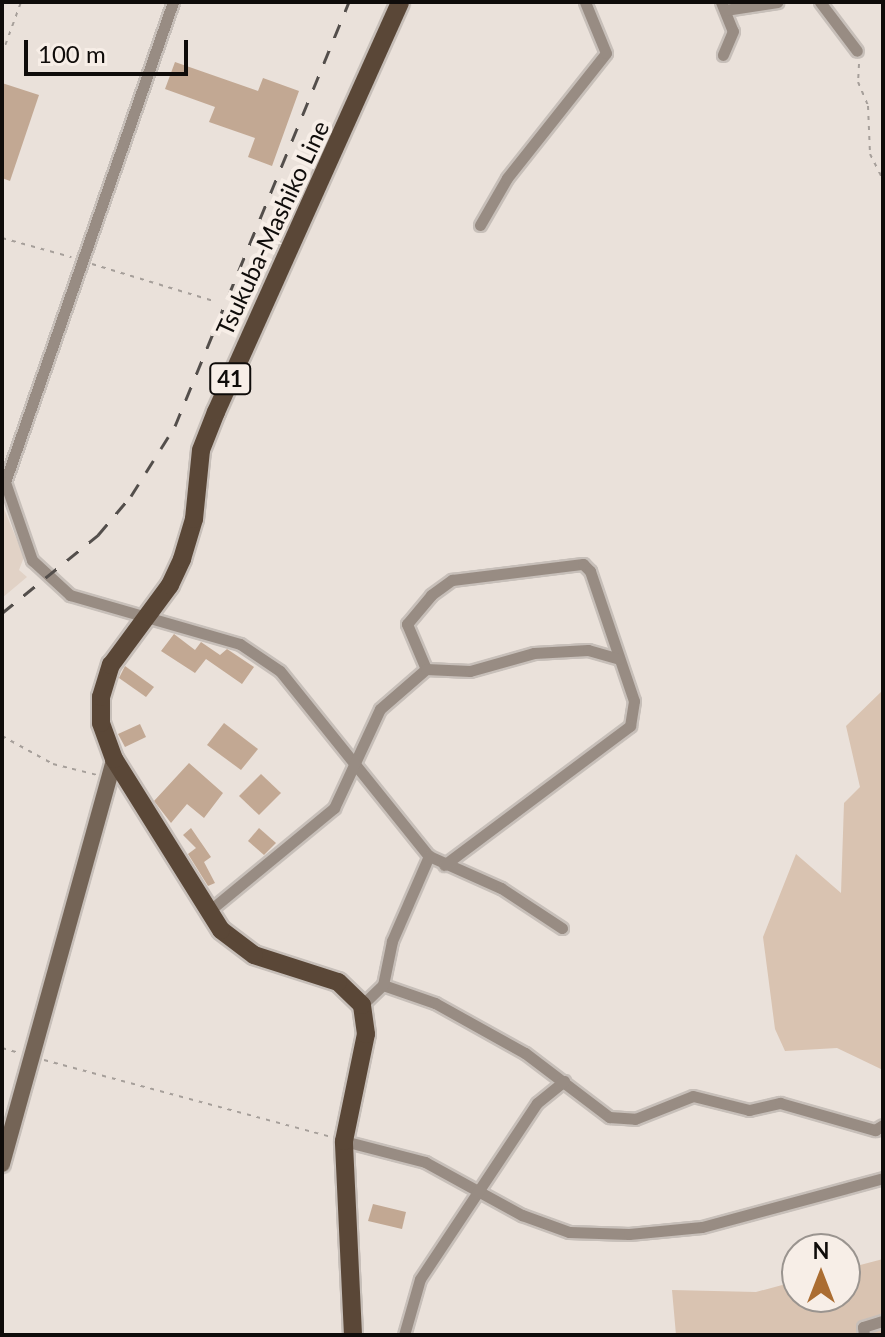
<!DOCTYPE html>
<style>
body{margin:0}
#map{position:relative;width:885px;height:1337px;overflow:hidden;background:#eae1da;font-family:Lato,sans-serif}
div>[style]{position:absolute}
.built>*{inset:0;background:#e1d2c6}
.green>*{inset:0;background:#d9c3b1}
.building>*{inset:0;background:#c2a893}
.path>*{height:2px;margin-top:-1px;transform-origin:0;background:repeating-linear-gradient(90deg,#a69f9a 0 4px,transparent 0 10px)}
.roads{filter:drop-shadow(2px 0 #c7bfb9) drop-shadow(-2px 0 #c7bfb9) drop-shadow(0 2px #c7bfb9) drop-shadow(0 -2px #c7bfb9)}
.street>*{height:11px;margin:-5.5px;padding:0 5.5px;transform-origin:5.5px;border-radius:5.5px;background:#988c83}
.secondary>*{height:16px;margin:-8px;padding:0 8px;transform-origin:8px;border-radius:8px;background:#746456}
.primary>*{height:18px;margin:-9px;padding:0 9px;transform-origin:9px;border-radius:9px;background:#5a4737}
.rail>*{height:3px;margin-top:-1.5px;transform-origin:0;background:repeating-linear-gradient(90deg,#534e4b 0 14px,transparent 0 28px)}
span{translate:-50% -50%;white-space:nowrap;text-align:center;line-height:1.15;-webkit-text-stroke:8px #f7eee7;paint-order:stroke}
.shield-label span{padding:2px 6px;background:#f7eee7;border:2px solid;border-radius:6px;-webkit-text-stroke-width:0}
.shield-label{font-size:22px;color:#0f0c0a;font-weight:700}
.street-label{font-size:24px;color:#0f0c0a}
.frame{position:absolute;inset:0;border:4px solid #0f0c0a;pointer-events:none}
.north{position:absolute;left:781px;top:1233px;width:80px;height:80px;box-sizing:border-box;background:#f7eee7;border:2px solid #9a948f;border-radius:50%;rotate:0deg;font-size:22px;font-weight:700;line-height:32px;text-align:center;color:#0f0c0a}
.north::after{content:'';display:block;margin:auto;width:28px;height:36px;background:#ab6d32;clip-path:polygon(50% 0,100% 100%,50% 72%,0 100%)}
.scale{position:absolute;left:24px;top:40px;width:164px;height:36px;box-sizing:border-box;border:4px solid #0f0c0a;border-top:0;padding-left:10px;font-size:24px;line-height:28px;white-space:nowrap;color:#0f0c0a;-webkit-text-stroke:6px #f7eee7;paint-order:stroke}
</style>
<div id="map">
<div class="built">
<i style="clip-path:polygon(2px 504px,24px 557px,19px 570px,27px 577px,2px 598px)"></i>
</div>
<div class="green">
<i style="clip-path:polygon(883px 690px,883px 1070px,837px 1048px,785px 1051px,775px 1029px,763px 937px,796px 854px,841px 893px,844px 803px,860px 787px,846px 726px)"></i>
<i style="clip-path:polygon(883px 1259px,883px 1335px,676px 1335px,672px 1290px,756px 1292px,797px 1281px,797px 1297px,845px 1297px,845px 1269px)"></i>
</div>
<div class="building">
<i style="clip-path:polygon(175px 62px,258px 91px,263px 78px,299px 91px,272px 166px,248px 157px,255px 138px,209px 122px,215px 107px,165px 89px)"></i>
<i style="clip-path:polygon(2px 83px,39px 95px,10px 181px,2px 178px)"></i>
<i style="clip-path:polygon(174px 634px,195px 650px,201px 642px,220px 655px,227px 649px,254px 667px,242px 684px,206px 659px,195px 673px,161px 651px)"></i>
<i style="clip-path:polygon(125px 666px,154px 687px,146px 697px,119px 678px)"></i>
<i style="clip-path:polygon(224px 723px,258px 749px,241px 770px,207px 745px)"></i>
<i style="clip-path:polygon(140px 724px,146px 737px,125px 747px,118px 734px)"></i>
<i style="clip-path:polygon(189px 763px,223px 793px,204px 818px,187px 804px,171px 823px,154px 801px)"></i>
<i style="clip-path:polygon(261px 774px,281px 793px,259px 815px,239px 796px)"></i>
<i style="clip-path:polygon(191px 828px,211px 857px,204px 862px,215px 883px,208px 886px,188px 854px,196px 848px,183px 835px)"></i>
<i style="clip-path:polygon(259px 828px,276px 843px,264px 855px,248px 841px)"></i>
<i style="clip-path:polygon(373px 1204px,406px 1212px,402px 1229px,368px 1221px)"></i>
</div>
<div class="path">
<i style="left:2px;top:54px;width:55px;rotate:-69.9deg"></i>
<i style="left:859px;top:64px;width:18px;rotate:93deg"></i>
<i style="left:858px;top:82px;width:26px;rotate:67deg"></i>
<i style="left:868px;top:106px;width:48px;rotate:87.6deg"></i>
<i style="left:870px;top:154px;width:28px;rotate:63deg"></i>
<i style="left:2px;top:238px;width:72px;rotate:15.4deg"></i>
<i style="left:92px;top:264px;width:127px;rotate:16.9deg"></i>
<i style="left:2px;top:736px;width:58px;rotate:28.8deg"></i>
<i style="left:53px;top:764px;width:45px;rotate:14deg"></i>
<i style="left:2px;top:1048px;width:18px;rotate:16deg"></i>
<i style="left:44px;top:1060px;width:297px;rotate:15deg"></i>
</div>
<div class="roads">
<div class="street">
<i style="left:173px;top:2px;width:509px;rotate:109.29deg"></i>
<i style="left:5px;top:482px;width:83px;rotate:70.9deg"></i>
<i style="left:32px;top:560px;width:52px;rotate:42.6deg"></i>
<i style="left:70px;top:595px;width:177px;rotate:16.1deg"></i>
<i style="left:240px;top:644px;width:48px;rotate:34deg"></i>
<i style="left:280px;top:671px;width:238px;rotate:51.2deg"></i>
<i style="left:429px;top:856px;width:79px;rotate:24deg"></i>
<i style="left:501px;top:888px;width:73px;rotate:33.3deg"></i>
<i style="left:721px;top:2px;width:31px;rotate:68deg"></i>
<i style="left:733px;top:31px;width:26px;rotate:113deg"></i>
<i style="left:820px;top:2px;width:61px;rotate:52.9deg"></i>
<i style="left:725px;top:10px;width:53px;rotate:-8.7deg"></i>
<i style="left:480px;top:225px;width:54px;rotate:-60.1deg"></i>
<i style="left:507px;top:178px;width:159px;rotate:-51.6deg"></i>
<i style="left:606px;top:53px;width:55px;rotate:-112.4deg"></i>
<i style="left:426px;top:669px;width:49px;rotate:-112.9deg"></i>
<i style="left:407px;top:624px;width:38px;rotate:-50deg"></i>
<i style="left:431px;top:595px;width:26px;rotate:-36deg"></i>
<i style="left:452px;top:580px;width:132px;rotate:-7deg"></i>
<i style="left:583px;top:564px;width:10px;rotate:45deg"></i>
<i style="left:590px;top:571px;width:137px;rotate:71.3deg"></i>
<i style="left:634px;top:701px;width:25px;rotate:99deg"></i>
<i style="left:630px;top:726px;width:232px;rotate:143.2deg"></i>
<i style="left:209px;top:911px;width:162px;rotate:-39.5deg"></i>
<i style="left:334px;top:808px;width:109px;rotate:-65.1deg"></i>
<i style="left:380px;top:709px;width:61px;rotate:-41deg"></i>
<i style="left:426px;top:669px;width:44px;rotate:2.6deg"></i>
<i style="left:470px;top:671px;width:66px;rotate:-15.7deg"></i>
<i style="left:534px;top:653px;width:54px;rotate:-3.2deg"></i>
<i style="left:588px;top:650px;width:32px;rotate:16deg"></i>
<i style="left:383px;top:985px;width:55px;rotate:19.1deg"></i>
<i style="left:435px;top:1003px;width:103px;rotate:29.1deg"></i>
<i style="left:525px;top:1053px;width:106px;rotate:37.3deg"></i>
<i style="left:609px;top:1117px;width:26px;rotate:4deg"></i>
<i style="left:635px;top:1119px;width:62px;rotate:-21.6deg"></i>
<i style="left:693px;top:1096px;width:58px;rotate:14deg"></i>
<i style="left:749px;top:1110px;width:32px;rotate:-13deg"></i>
<i style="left:780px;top:1103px;width:99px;rotate:15.9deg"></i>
<i style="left:875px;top:1130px;width:9px;rotate:-32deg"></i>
<i style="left:362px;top:1005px;width:29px;rotate:-44deg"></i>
<i style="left:383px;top:985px;width:45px;rotate:-78.4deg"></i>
<i style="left:392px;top:941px;width:93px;rotate:-66.5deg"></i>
<i style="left:344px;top:1141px;width:84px;rotate:14.5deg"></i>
<i style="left:425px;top:1162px;width:111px;rotate:28.7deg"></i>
<i style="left:522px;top:1215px;width:50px;rotate:19.9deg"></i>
<i style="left:569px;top:1232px;width:60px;rotate:1.9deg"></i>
<i style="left:629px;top:1234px;width:73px;rotate:-5.5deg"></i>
<i style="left:702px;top:1227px;width:188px;rotate:-15.1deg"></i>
<i style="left:404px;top:1335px;width:58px;rotate:-74.1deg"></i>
<i style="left:420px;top:1279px;width:211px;rotate:-56.4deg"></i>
<i style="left:537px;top:1103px;width:35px;rotate:-39deg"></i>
<i style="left:864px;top:1335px;width:8px;rotate:-97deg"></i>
<i style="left:863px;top:1327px;width:21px;rotate:-17deg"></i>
</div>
<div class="secondary">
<i style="left:2px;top:1164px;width:420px;rotate:-74.5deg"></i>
</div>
<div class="primary">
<i style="left:353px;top:1335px;width:194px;rotate:-92.7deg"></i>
<i style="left:344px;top:1141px;width:109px;rotate:-78.4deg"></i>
<i style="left:366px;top:1034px;width:29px;rotate:-98deg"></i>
<i style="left:362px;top:1005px;width:33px;rotate:-136deg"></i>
<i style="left:338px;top:982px;width:88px;rotate:-162.2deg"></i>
<i style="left:254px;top:955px;width:41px;rotate:-142.9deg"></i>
<i style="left:221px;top:930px;width:202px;rotate:-122deg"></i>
<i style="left:114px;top:759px;width:38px;rotate:-110deg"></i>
<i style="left:101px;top:723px;width:26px;rotate:-90deg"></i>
<i style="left:101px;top:697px;width:34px;rotate:-73deg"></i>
<i style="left:111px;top:665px;width:99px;rotate:-53.6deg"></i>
<i style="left:170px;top:585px;width:29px;rotate:-65deg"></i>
<i style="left:182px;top:559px;width:42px;rotate:-73.3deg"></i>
<i style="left:194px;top:519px;width:69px;rotate:-84.2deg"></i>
<i style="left:201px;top:450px;width:41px;rotate:-68.5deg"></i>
<i style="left:216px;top:412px;width:449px;rotate:-65.8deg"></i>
</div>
</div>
<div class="rail">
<i style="left:2px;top:613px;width:124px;rotate:-39.1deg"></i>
<i style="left:98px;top:535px;width:51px;rotate:-49.8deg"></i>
<i style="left:131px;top:496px;width:83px;rotate:-57.8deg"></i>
<i style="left:175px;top:426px;width:458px;rotate:-67.7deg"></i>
</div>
<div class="shield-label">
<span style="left:230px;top:379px">41</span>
</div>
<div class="street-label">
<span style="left:272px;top:228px;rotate:-65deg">Tsukuba-Mashiko Line</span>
</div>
<div class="frame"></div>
<div class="north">N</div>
<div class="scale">100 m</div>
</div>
